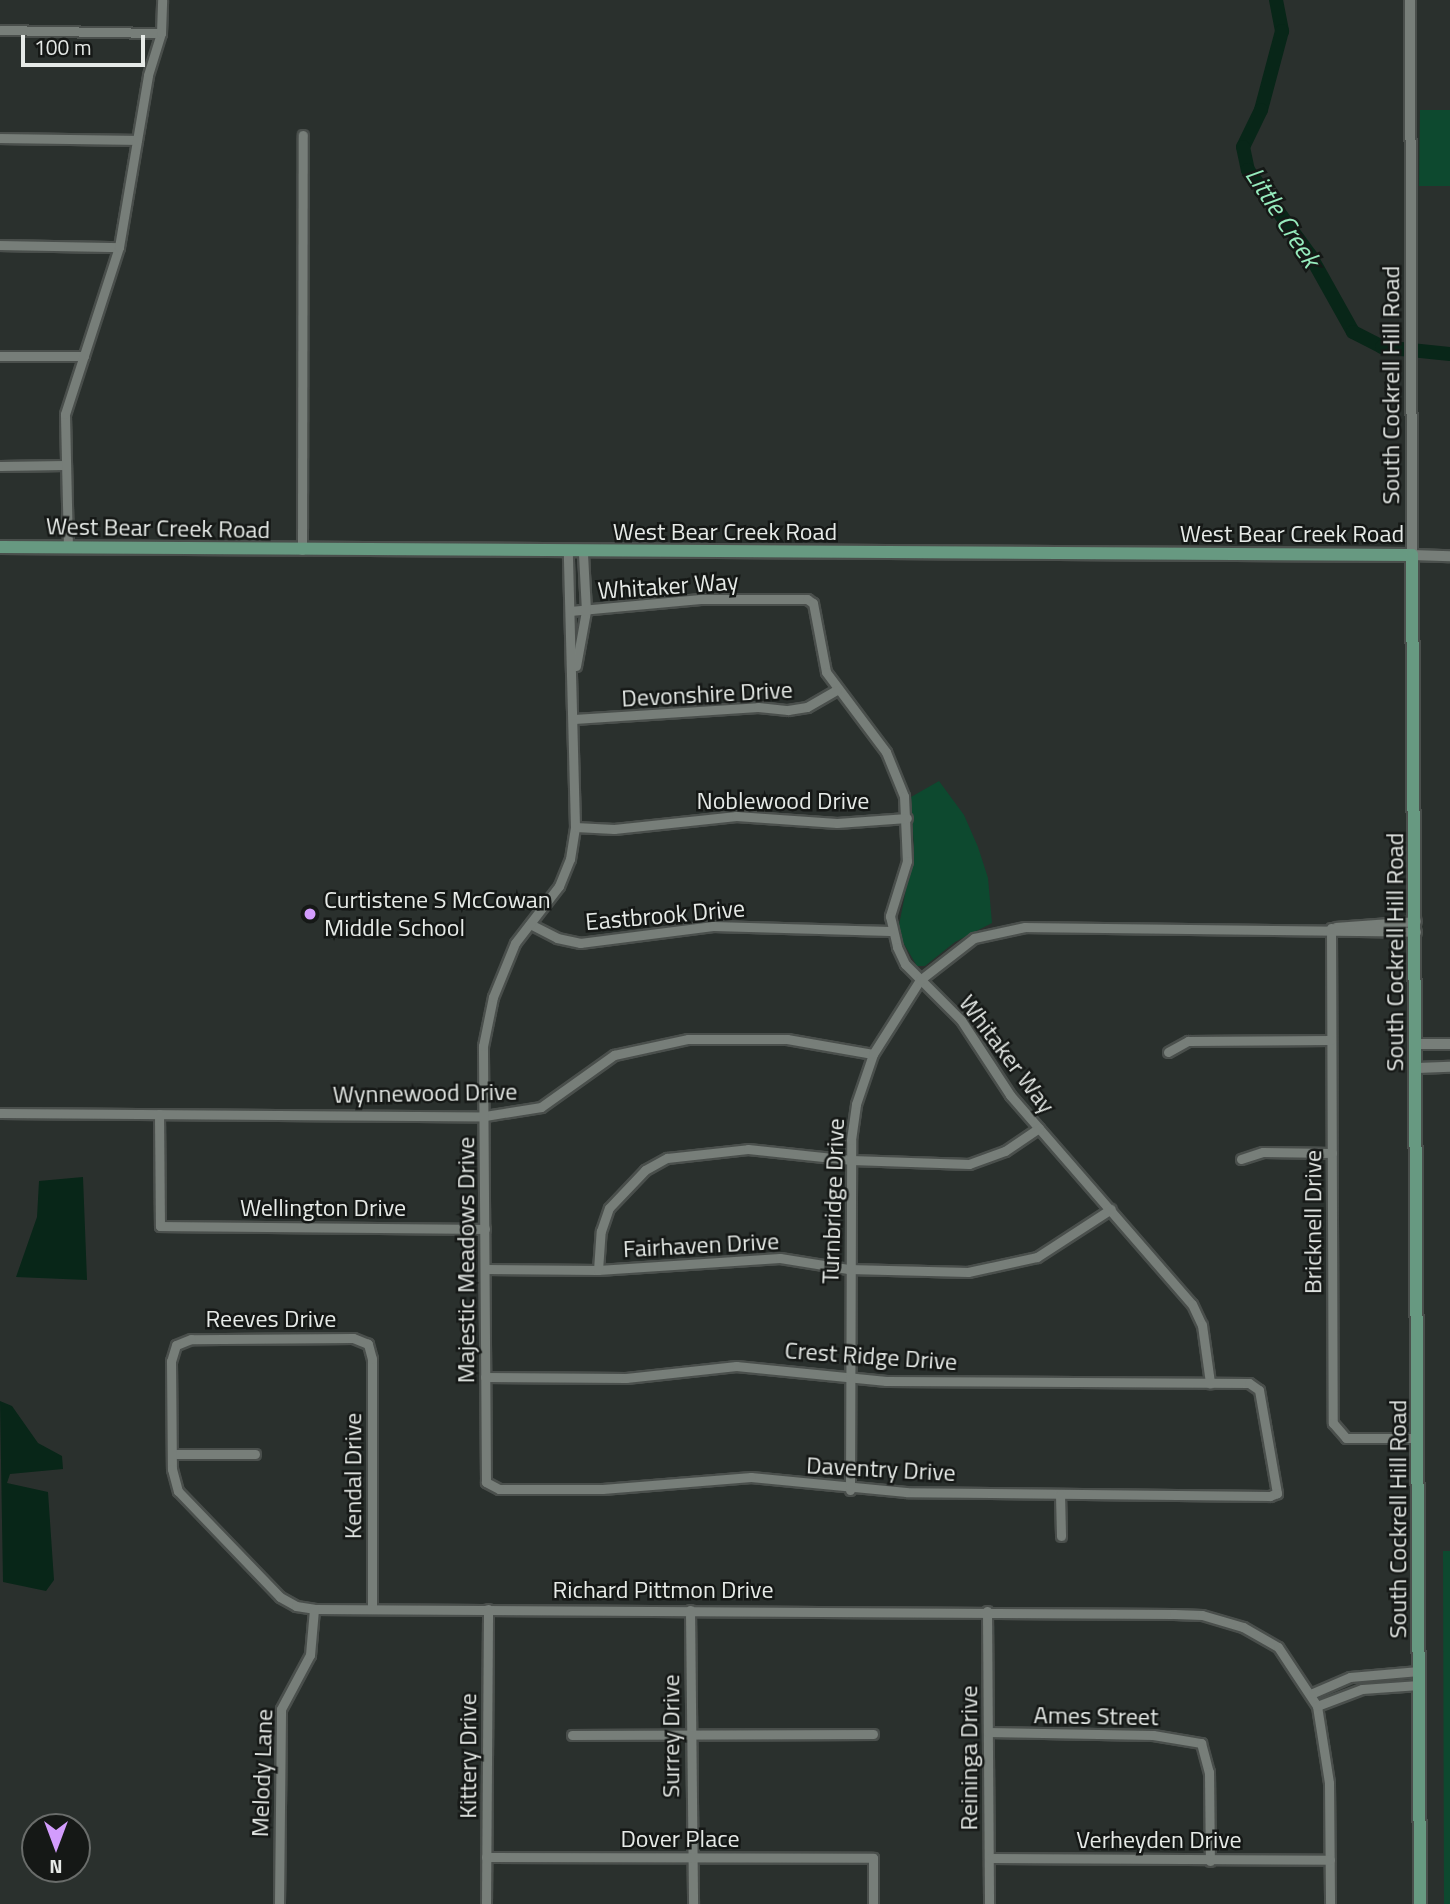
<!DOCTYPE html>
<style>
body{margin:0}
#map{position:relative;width:1450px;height:1904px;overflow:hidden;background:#2a302d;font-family:"Titillium Web",sans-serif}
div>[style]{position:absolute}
.green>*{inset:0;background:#0d492f}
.water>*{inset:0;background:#082618}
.river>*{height:14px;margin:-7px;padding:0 7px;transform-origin:7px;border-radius:7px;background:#082618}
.roads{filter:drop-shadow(2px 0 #4a4f4c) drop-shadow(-2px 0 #4a4f4c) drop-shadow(0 2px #4a4f4c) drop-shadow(0 -2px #4a4f4c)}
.minor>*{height:9px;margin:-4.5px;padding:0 4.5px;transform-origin:4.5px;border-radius:4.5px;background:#777e79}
.tertiary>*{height:10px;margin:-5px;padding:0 5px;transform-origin:5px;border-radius:5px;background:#777e79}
.secondary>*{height:12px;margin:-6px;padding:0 6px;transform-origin:6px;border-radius:6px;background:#679981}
.dots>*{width:19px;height:19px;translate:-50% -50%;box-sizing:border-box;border:4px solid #151816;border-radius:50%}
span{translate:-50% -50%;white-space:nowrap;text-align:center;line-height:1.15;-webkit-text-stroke:5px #151816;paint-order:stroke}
.street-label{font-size:24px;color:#e6eae7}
.poi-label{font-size:24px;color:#e6eae7}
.left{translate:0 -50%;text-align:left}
.water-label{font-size:26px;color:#96ebbd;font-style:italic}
.north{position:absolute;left:21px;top:1813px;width:70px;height:70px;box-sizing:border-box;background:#151816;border:2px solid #696c6a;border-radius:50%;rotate:180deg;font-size:19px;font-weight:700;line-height:28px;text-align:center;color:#e6eae7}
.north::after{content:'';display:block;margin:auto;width:24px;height:32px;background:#d39cfd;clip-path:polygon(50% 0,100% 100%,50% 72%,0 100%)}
.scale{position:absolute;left:21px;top:35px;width:124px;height:32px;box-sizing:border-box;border:4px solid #e6eae7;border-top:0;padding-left:9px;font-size:21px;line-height:24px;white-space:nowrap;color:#e6eae7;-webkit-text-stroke:5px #151816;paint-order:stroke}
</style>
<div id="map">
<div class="green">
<i style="clip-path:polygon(1420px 110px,1450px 110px,1450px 186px,1419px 186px)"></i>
<i style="clip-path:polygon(939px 781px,964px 815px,978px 847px,988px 878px,992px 923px,955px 942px,925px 966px,917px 966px,901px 939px,899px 925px,914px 849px,911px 797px)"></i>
<i style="clip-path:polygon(1443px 1551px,1450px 1551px,1450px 1904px,1444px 1904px)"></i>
</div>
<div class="water">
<i style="clip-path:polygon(83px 1177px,87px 1280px,16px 1277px,37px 1217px,39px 1181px)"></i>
<i style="clip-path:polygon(0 1401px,12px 1406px,38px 1443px,62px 1456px,63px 1469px,10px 1474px,7px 1483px,48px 1492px,54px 1580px,46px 1591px,3px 1582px)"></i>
</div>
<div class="river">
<i style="left:1276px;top:0;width:32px;rotate:79deg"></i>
<i style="left:1282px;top:31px;width:82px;rotate:104.9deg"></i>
<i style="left:1261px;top:110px;width:41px;rotate:115.9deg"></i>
<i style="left:1243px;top:147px;width:24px;rotate:78deg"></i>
<i style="left:1248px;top:170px;width:105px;rotate:53.9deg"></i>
<i style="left:1310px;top:255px;width:88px;rotate:60.8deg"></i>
<i style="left:1353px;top:332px;width:33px;rotate:27deg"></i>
<i style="left:1382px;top:347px;width:68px;rotate:5.9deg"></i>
</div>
<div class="roads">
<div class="minor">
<i style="left:0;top:30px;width:161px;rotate:1.1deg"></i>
<i style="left:0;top:138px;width:137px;rotate:0.8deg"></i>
<i style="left:0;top:245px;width:119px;rotate:1deg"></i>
<i style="left:0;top:356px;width:84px"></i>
<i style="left:0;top:466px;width:65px;rotate:-0.9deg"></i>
<i style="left:68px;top:548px;width:134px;rotate:-91.3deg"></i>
<i style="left:65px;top:414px;width:176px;rotate:-72.1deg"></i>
<i style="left:119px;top:247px;width:174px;rotate:-80.4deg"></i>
<i style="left:148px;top:75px;width:44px;rotate:-72.8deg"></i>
<i style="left:161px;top:33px;width:33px;rotate:-88deg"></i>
<i style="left:302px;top:550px;width:415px;rotate:-89.9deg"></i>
<i style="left:570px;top:611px;width:131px;rotate:-5.3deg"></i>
<i style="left:700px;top:599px;width:107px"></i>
<i style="left:807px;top:599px;width:7px;rotate:34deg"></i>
<i style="left:813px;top:603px;width:70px;rotate:79.3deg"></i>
<i style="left:826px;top:672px;width:100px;rotate:53.1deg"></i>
<i style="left:886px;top:752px;width:48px;rotate:67.8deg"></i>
<i style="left:904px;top:796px;width:65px;rotate:87.4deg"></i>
<i style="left:907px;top:861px;width:58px;rotate:107.2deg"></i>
<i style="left:890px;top:916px;width:32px;rotate:77deg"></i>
<i style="left:897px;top:947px;width:19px;rotate:65deg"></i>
<i style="left:905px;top:964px;width:79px;rotate:45deg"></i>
<i style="left:961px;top:1020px;width:90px;rotate:56.8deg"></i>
<i style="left:1010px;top:1095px;width:277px;rotate:49deg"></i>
<i style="left:1192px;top:1304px;width:23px;rotate:65deg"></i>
<i style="left:1202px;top:1325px;width:59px;rotate:82.1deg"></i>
<i style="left:576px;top:666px;width:56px;rotate:-79.7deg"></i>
<i style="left:586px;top:611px;width:58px;rotate:-93deg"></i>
<i style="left:574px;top:719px;width:184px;rotate:-3.7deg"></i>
<i style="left:758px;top:707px;width:30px;rotate:6deg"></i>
<i style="left:788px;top:710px;width:19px;rotate:-9deg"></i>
<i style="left:807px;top:707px;width:34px;rotate:-30deg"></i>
<i style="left:575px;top:827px;width:39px;rotate:3deg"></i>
<i style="left:614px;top:829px;width:123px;rotate:-6.1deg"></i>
<i style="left:736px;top:816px;width:101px;rotate:4deg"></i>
<i style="left:837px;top:823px;width:70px;rotate:-4.1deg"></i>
<i style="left:530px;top:924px;width:30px;rotate:27deg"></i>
<i style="left:557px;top:938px;width:24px;rotate:12deg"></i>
<i style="left:580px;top:943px;width:134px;rotate:-7.3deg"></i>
<i style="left:713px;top:926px;width:177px;rotate:1.6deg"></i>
<i style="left:1336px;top:927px;width:80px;rotate:-4.3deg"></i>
<i style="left:1331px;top:928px;width:495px;rotate:89.8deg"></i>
<i style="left:1333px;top:1423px;width:20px;rotate:49deg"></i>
<i style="left:1346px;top:1438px;width:72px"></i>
<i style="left:1168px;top:1052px;width:23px;rotate:-29deg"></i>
<i style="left:1188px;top:1041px;width:143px;rotate:-0.4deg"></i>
<i style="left:0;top:1113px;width:485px;rotate:0.4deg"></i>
<i style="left:485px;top:1116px;width:57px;rotate:-9.1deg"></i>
<i style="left:541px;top:1107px;width:90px;rotate:-35.5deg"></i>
<i style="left:614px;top:1055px;width:76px;rotate:-12.2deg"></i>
<i style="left:688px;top:1039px;width:99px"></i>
<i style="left:787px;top:1039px;width:87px;rotate:9.9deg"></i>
<i style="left:159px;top:1114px;width:112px;rotate:89.5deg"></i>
<i style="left:160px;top:1226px;width:325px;rotate:0.5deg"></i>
<i style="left:1241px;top:1159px;width:23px;rotate:-18deg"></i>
<i style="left:1263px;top:1152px;width:69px;rotate:0.8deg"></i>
<i style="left:485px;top:1269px;width:113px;rotate:0.5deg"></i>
<i style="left:598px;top:1270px;width:182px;rotate:-3.8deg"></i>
<i style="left:780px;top:1258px;width:69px;rotate:9.2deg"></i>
<i style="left:848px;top:1269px;width:120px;rotate:1.4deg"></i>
<i style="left:968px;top:1272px;width:71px;rotate:-12.3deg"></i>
<i style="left:1037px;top:1257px;width:88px;rotate:-33deg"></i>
<i style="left:598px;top:1270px;width:39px;rotate:-86deg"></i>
<i style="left:601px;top:1231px;width:24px;rotate:-71deg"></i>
<i style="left:609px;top:1208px;width:52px;rotate:-46.5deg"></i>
<i style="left:645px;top:1170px;width:25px;rotate:-29deg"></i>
<i style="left:667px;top:1158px;width:81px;rotate:-6.3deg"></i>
<i style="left:748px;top:1149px;width:104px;rotate:6.1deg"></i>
<i style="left:851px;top:1160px;width:118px;rotate:1.9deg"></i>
<i style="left:969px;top:1164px;width:38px;rotate:-20deg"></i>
<i style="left:1005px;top:1151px;width:41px;rotate:-34.1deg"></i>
<i style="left:485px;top:1377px;width:141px;rotate:0.4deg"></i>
<i style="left:626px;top:1378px;width:111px;rotate:-6.2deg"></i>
<i style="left:736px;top:1366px;width:151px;rotate:5.7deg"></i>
<i style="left:886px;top:1381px;width:363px;rotate:0.3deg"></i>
<i style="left:1249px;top:1383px;width:12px;rotate:35deg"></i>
<i style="left:1259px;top:1390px;width:105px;rotate:80.1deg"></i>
<i style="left:1277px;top:1493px;width:8px;rotate:157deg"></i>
<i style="left:1270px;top:1496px;width:364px;rotate:-179.4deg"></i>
<i style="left:906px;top:1492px;width:156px;rotate:-174.5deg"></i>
<i style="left:751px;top:1477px;width:149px;rotate:175.4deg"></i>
<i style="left:602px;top:1489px;width:103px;rotate:180deg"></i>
<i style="left:499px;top:1489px;width:15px;rotate:-152deg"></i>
<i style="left:486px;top:1482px;width:436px;rotate:-90.4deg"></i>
<i style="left:483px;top:1046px;width:50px;rotate:-78.5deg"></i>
<i style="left:493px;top:997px;width:58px;rotate:-67.8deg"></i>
<i style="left:515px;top:943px;width:72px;rotate:-52.3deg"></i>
<i style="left:559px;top:886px;width:29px;rotate:-68deg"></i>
<i style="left:570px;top:859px;width:32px;rotate:-81deg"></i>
<i style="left:575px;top:827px;width:274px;rotate:-91.5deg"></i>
<i style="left:172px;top:1454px;width:83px"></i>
<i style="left:850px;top:1490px;width:350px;rotate:-89.8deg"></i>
<i style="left:851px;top:1140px;width:36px;rotate:-82deg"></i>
<i style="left:856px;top:1104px;width:53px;rotate:-71.2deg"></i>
<i style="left:873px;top:1054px;width:88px;rotate:-57.6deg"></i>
<i style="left:920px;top:980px;width:68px;rotate:-37.9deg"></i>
<i style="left:974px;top:938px;width:52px;rotate:-12.2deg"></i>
<i style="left:1025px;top:927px;width:391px;rotate:0.7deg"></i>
<i style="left:1060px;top:1494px;width:42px;rotate:88.6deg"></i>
<i style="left:372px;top:1609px;width:250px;rotate:-90deg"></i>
<i style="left:372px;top:1359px;width:16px;rotate:-105deg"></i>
<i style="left:368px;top:1344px;width:16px;rotate:-158deg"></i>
<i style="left:353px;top:1338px;width:162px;rotate:179.6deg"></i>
<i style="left:191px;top:1339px;width:16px;rotate:158deg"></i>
<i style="left:176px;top:1345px;width:17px;rotate:107deg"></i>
<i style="left:171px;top:1361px;width:108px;rotate:89.5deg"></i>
<i style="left:172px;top:1469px;width:23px;rotate:75deg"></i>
<i style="left:178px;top:1491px;width:147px;rotate:46.1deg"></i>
<i style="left:280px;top:1597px;width:18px;rotate:29deg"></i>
<i style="left:296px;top:1606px;width:18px;rotate:9deg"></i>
<i style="left:314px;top:1609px;width:860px;rotate:0.33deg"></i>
<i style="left:1174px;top:1614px;width:28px;rotate:2deg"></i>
<i style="left:1202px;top:1615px;width:43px;rotate:16.3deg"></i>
<i style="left:1243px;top:1627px;width:40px;rotate:29.7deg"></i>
<i style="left:1278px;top:1647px;width:71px;rotate:56.5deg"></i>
<i style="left:1317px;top:1706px;width:78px;rotate:81.1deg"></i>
<i style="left:1329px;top:1783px;width:121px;rotate:89.5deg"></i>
<i style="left:690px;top:1610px;width:294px;rotate:89.4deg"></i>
<i style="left:987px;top:1611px;width:293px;rotate:89.6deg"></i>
<i style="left:1313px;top:1693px;width:40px;rotate:-23.4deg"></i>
<i style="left:1350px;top:1677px;width:69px;rotate:-5deg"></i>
<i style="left:1317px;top:1706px;width:48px;rotate:-20.7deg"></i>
<i style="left:1362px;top:1689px;width:57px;rotate:-4deg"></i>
<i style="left:988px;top:1732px;width:165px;rotate:1deg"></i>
<i style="left:1153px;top:1735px;width:49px;rotate:9.5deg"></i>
<i style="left:1201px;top:1743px;width:30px;rotate:75deg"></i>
<i style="left:1209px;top:1772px;width:89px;rotate:89.4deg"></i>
<i style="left:572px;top:1735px;width:301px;rotate:-0.2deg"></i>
<i style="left:486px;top:1857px;width:387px;rotate:0.1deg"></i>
<i style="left:873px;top:1858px;width:46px;rotate:90deg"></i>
<i style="left:989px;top:1858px;width:341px;rotate:0.3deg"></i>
<i style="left:279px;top:1904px;width:195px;rotate:-89.4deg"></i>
<i style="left:281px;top:1709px;width:61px;rotate:-61.8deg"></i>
<i style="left:310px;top:1655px;width:46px;rotate:-85deg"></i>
<i style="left:486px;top:1904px;width:295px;rotate:-89.6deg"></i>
</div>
<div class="tertiary">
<i style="left:1410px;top:0;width:555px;rotate:89.79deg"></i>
<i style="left:1412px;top:555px;width:38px;rotate:2deg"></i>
<i style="left:1418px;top:1044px;width:32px"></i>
<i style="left:1417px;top:1068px;width:33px;rotate:-2deg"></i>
</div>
<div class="secondary">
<i style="left:0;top:547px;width:1412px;rotate:0.32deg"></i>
<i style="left:1412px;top:555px;width:1349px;rotate:89.66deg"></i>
</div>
</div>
<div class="dots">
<i style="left:310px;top:914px;background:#d39cfd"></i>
</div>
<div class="street-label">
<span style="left:1391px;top:385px;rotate:-90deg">South Cockrell Hill Road</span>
<span style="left:158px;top:528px;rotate:1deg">West Bear Creek Road</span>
<span style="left:725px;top:532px">West Bear Creek Road</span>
<span style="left:1292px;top:534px">West Bear Creek Road</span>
<span style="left:668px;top:586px;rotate:-4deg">Whitaker Way</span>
<span style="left:707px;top:694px;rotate:-3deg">Devonshire Drive</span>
<span style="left:783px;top:801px">Noblewood Drive</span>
<span style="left:665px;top:915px;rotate:-5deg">Eastbrook Drive</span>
<span style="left:1395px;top:952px;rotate:-90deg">South Cockrell Hill Road</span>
<span style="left:1007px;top:1054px;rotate:53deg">Whitaker Way</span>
<span style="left:425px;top:1093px;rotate:-1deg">Wynnewood Drive</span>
<span style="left:833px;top:1201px;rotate:-88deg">Turnbridge Drive</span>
<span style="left:323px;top:1208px">Wellington Drive</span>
<span style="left:1313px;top:1222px;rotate:-90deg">Bricknell Drive</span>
<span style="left:701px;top:1245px;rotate:-3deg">Fairhaven Drive</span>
<span style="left:466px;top:1260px;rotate:-90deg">Majestic Meadows Drive</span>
<span style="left:271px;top:1319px">Reeves Drive</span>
<span style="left:871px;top:1356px;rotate:4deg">Crest Ridge Drive</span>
<span style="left:881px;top:1469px;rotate:3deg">Daventry Drive</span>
<span style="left:353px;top:1476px;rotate:-90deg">Kendal Drive</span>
<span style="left:1398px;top:1519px;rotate:-90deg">South Cockrell Hill Road</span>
<span style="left:663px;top:1590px">Richard Pittmon Drive</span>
<span style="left:1096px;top:1716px;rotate:1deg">Ames Street</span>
<span style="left:671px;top:1736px;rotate:-90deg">Surrey Drive</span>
<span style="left:468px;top:1756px;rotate:-90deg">Kittery Drive</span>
<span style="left:969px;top:1758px;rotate:-90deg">Reininga Drive</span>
<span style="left:262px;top:1773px;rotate:-88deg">Melody Lane</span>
<span style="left:680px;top:1839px">Dover Place</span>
<span style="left:1159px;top:1840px">Verheyden Drive</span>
</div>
<div class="poi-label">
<span class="left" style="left:324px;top:914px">Curtistene S McCowan<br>Middle School</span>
</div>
<div class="water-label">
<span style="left:1283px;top:217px;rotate:57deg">Little Creek</span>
</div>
<div class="north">N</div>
<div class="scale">100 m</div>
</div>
